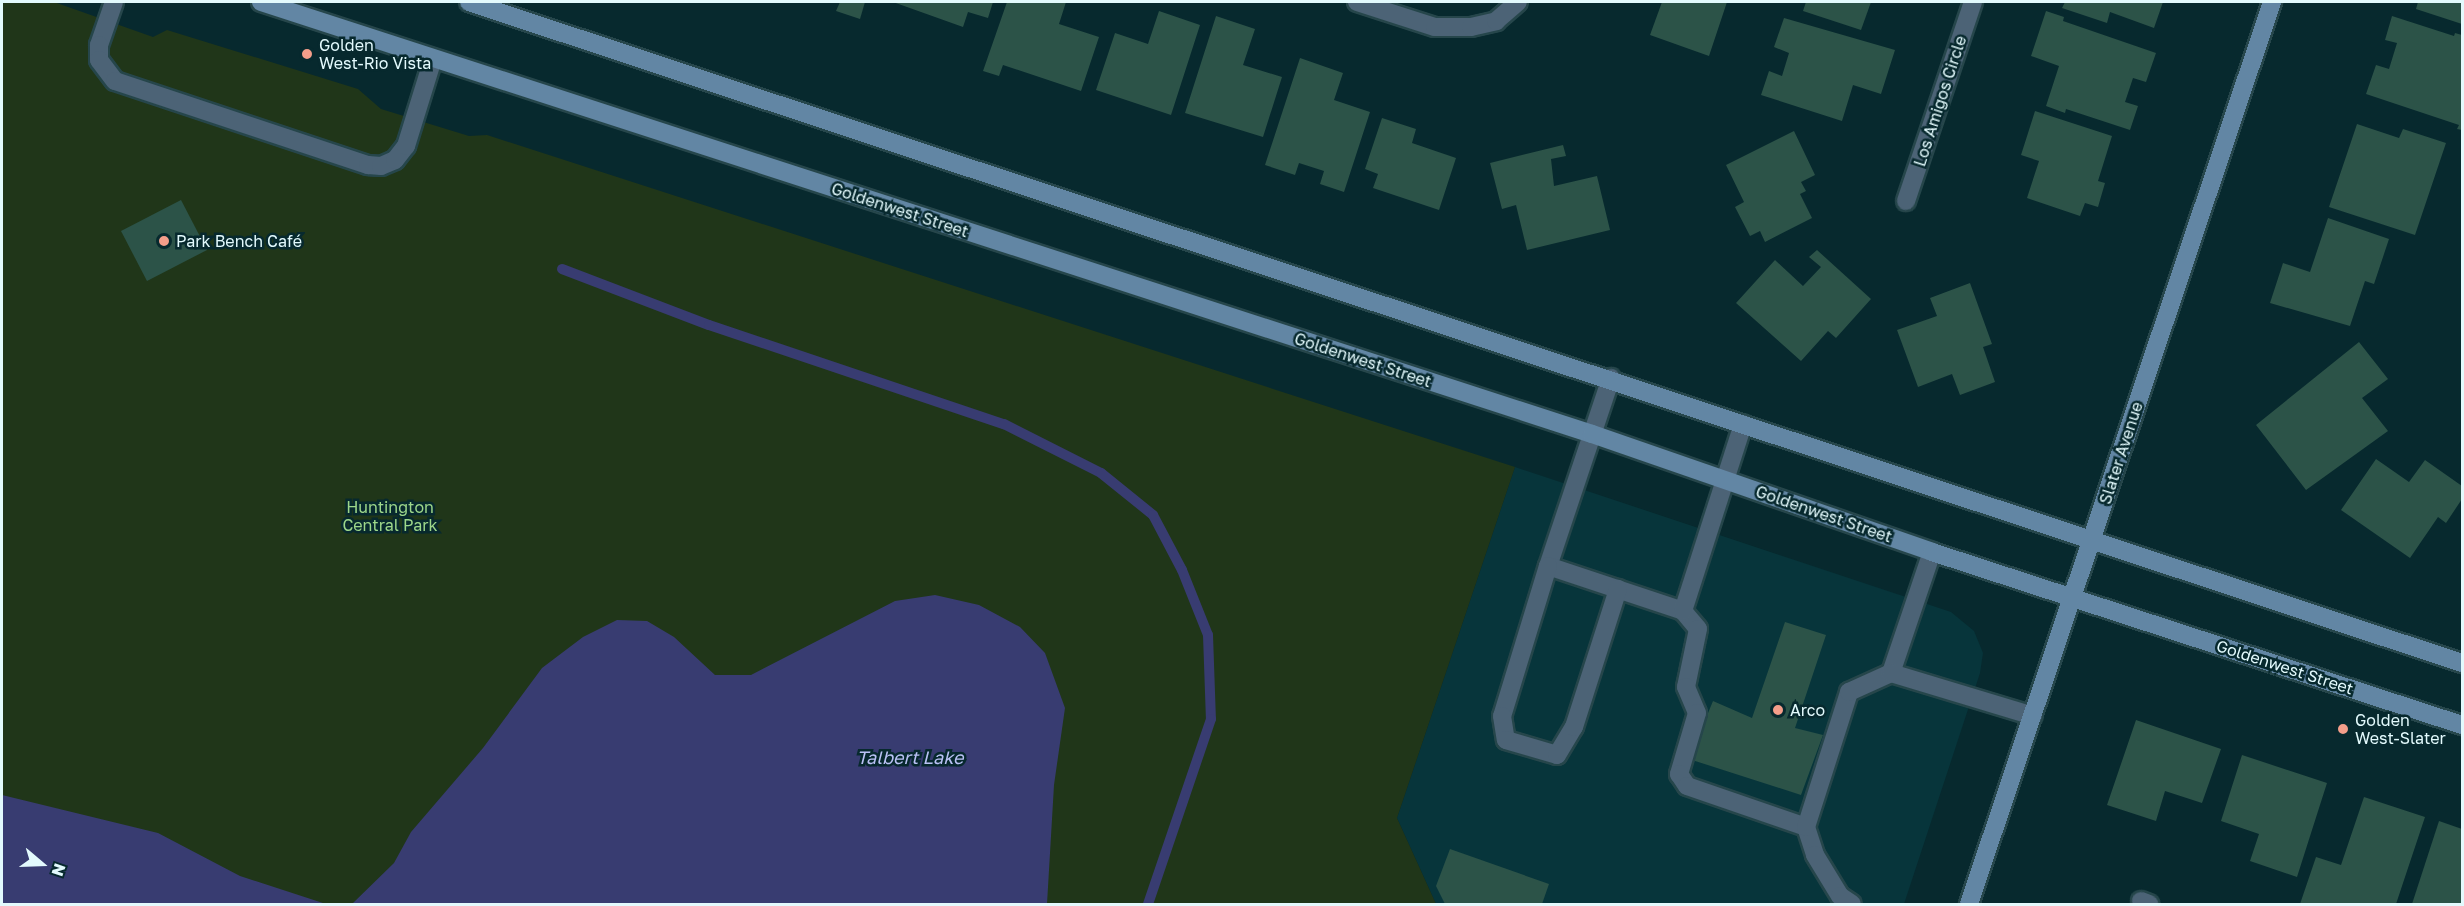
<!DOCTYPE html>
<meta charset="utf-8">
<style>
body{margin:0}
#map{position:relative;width:2464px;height:906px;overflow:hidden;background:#07292e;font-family:"Golos Text",sans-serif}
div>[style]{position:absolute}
.built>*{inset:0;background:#07353b}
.green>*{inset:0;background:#203619}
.water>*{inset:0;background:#383c71}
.stream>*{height:10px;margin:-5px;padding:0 5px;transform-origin:5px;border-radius:5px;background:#383c71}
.building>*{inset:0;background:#2c5348}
.roads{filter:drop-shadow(2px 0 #26464b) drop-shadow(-2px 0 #26464b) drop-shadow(0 2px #26464b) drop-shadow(0 -2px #26464b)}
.lane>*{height:18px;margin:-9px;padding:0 9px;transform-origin:9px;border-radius:9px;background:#4c6376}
.street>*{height:18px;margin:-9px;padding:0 9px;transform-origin:9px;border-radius:9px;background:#4c6376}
.secondary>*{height:18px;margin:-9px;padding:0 9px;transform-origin:9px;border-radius:9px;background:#6286a4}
.dots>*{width:16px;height:16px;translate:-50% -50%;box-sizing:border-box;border:3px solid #07292e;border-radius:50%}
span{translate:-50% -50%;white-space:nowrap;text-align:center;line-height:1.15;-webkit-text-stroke:5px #07292e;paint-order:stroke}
.poi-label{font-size:16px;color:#e3fafd}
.left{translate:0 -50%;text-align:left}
.street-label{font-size:16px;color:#e3fafd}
.park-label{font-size:16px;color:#9dd78a}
.water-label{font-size:18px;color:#b9c1f4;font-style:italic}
.frame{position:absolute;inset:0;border:3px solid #e3fafd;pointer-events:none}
.north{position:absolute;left:12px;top:834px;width:60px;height:60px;-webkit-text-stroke:4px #07292e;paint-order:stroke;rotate:109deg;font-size:16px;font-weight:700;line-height:24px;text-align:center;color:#e3fafd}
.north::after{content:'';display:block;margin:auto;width:21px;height:27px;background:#e3fafd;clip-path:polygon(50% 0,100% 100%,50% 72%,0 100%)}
</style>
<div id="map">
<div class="built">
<i style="clip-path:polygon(1515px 467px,1951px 612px,1974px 631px,1983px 653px,1980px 673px,1904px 904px,1436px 904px,1397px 818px)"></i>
</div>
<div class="green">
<i style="clip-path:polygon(2px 2px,54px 2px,153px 37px,167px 30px,358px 89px,381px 109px,469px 136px,487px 135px,1515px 467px,1397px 818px,1436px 904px,2px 904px)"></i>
</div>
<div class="water">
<i style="clip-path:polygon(935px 595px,979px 605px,1020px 627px,1045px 653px,1065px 708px,1054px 785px,1047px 904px,352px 904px,394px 863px,411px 832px,483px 748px,542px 668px,583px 637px,617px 620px,647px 621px,674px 637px,715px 675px,751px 675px,895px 601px)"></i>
<i style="clip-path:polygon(2px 795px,158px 833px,240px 876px,326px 904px,2px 904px)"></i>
</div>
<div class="stream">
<i style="left:562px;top:269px;width:157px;rotate:20.9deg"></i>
<i style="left:709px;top:325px;width:311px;rotate:18.6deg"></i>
<i style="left:1004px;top:424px;width:109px;rotate:26.8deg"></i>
<i style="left:1101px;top:473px;width:67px;rotate:38.9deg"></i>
<i style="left:1153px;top:515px;width:62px;rotate:62.2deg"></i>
<i style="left:1182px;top:570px;width:70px;rotate:68.2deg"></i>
<i style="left:1208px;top:635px;width:84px;rotate:88deg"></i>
<i style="left:1211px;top:719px;width:195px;rotate:108.8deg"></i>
</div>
<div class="building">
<i style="clip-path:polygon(840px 2px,865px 2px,860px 19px,836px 11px)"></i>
<i style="clip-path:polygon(893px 2px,993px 2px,988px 18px,968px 12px,963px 27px)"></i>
<i style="clip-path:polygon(1007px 2px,1066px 2px,1059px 24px,1099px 37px,1081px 91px,1003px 65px,999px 76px,983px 71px)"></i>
<i style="clip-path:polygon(1662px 2px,1727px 2px,1709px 56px,1650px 35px)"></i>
<i style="clip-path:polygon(1806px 2px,1871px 2px,1861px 30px,1803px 11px)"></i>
<i style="clip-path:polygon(2065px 2px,2163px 2px,2154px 28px,2110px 12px,2107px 23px,2062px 8px)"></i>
<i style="clip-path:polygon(2418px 2px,2462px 2px,2462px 24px,2416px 9px)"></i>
<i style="clip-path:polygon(1159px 11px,1200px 25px,1171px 115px,1096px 90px,1115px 33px,1148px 44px)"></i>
<i style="clip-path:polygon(2046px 11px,2064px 17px,2063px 21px,2156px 53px,2146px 82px,2133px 78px,2125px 102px,2138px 106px,2130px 130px,2066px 109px,2065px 113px,2046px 106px,2059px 66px,2031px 56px)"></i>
<i style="clip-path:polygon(1216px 16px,1255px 29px,1243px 65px,1282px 77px,1263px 137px,1185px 113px)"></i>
<i style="clip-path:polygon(2392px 16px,2454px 36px,2455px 33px,2462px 35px,2462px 130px,2457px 129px,2459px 125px,2366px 94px,2376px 65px,2389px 69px,2397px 43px,2385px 40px)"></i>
<i style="clip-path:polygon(1784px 18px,1895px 50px,1881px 94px,1853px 85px,1842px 121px,1761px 95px,1769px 71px,1782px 76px,1789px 53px,1774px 47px)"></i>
<i style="clip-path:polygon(1300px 58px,1343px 73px,1334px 100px,1370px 112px,1344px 192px,1320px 184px,1324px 171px,1299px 163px,1295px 175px,1265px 165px)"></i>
<i style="clip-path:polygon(2035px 111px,2112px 136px,2098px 181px,2105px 183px,2098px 207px,2085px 203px,2080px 216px,2027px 198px,2039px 161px,2021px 155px)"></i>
<i style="clip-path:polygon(1382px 118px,1416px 129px,1412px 143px,1456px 158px,1439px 210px,1373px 188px,1378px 174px,1365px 169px)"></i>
<i style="clip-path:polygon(2357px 124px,2399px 138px,2403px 129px,2446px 143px,2415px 235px,2329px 207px)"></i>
<i style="clip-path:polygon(1794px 131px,1815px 175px,1801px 182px,1806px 191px,1800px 194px,1812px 218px,1765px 242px,1760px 231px,1750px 236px,1735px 207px,1744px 202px,1726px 165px)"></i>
<i style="clip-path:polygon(1563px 145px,1566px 156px,1551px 159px,1554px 186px,1597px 176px,1610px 230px,1527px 250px,1516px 205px,1502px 209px,1490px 163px)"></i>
<i style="clip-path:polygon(181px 200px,207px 250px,147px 281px,121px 231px)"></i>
<i style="clip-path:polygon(2328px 218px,2389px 239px,2374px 284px,2365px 281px,2350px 326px,2270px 303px,2283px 263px,2310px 272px)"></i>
<i style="clip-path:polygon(1817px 250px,1871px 299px,1836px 338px,1828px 331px,1801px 361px,1736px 303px,1775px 260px,1803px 286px,1821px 267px,1809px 257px)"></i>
<i style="clip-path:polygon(1970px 283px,1992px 344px,1983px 347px,1995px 382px,1960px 395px,1952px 374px,1918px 387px,1897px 330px,1937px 316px,1930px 298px)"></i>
<i style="clip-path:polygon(2359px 342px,2388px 379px,2362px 398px,2388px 431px,2306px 490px,2256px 425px)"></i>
<i style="clip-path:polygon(2376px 459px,2409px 482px,2425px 460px,2462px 486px,2462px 499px,2446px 523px,2438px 517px,2410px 558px,2341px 510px)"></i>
<i style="clip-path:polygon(1785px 622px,1826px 635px,1795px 728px,1823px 735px,1801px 795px,1689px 759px,1713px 701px,1752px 718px)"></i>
<i style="clip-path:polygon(2136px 720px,2221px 749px,2202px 803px,2165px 791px,2156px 821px,2107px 805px)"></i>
<i style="clip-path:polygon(2242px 755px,2327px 783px,2297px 877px,2250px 861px,2259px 834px,2221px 821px)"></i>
<i style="clip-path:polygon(2364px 797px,2425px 817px,2396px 904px,2300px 904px,2316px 857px,2341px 865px)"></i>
<i style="clip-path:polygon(2439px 821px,2462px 829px,2462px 904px,2412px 904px)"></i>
<i style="clip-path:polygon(1450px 849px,1549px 884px,1542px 904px,1445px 904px,1436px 886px)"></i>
</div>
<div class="roads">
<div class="lane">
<i style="left:114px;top:2px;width:46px;rotate:109.2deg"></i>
<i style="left:99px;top:45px;width:15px;rotate:90deg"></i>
<i style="left:99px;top:60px;width:26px;rotate:53deg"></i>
<i style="left:115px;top:81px;width:267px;rotate:18.4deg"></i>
<i style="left:368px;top:165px;width:13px;rotate:4deg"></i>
<i style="left:381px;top:166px;width:15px;rotate:-23deg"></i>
<i style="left:395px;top:160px;width:18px;rotate:-52deg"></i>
<i style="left:406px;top:146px;width:91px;rotate:-72.8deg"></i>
<i style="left:1611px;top:378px;width:198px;rotate:108.5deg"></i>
<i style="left:1548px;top:566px;width:142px;rotate:18.4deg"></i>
<i style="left:1683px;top:611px;width:23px;rotate:50deg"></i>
<i style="left:1698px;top:629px;width:59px;rotate:101.7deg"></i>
<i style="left:1686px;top:687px;width:28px;rotate:67deg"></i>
<i style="left:1697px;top:713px;width:64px;rotate:106.4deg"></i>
<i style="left:1679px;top:774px;width:14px;rotate:56deg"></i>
<i style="left:1687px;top:786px;width:126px;rotate:19deg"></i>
<i style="left:1806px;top:827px;width:29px;rotate:72deg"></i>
<i style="left:1815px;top:855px;width:48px;rotate:58.6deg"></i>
<i style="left:1840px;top:896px;width:14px;rotate:34deg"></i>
<i style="left:1548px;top:566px;width:157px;rotate:107deg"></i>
<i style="left:1502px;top:716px;width:24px;rotate:81deg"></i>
<i style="left:1506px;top:740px;width:53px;rotate:16.4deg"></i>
<i style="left:1557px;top:755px;width:33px;rotate:-59deg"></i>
<i style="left:1574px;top:727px;width:145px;rotate:-72.3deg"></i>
<i style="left:1683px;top:611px;width:196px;rotate:-72.2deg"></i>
<i style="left:1891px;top:673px;width:128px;rotate:-71.3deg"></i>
<i style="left:1806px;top:827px;width:142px;rotate:-72.3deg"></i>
<i style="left:1849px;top:692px;width:46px;rotate:-24.3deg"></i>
<i style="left:1891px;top:673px;width:148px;rotate:16.8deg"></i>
</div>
<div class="street">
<i style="left:1357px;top:2px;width:82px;rotate:17.8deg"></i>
<i style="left:1435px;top:27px;width:36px"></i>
<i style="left:1471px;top:27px;width:26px;rotate:-13deg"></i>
<i style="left:1496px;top:21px;width:29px;rotate:-41deg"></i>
<i style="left:1906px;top:201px;width:210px;rotate:-71.4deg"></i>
<i style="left:2141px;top:901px;width:9px;rotate:21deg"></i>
</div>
<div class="secondary">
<i style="left:261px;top:2px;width:1399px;rotate:17.98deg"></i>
<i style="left:1592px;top:434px;width:360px;rotate:19.1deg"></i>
<i style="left:1932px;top:552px;width:558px;rotate:18.08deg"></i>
<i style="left:469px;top:2px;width:2100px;rotate:18.35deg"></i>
<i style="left:1969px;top:904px;width:952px;rotate:-71.43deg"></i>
</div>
</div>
<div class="dots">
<i style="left:307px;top:54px;background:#f49e8a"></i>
<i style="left:164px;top:241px;background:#f49e8a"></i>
<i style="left:1778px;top:710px;background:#f49e8a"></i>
<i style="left:2343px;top:729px;background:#f49e8a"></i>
</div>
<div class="poi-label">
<span class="left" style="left:319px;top:54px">Golden<br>West-Rio Vista</span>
<span class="left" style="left:176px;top:241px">Park Bench Café</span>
<span class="left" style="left:1790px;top:710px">Arco</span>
<span class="left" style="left:2355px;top:729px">Golden<br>West-Slater</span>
</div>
<div class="street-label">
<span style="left:1940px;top:101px;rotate:-72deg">Los Amigos Circle</span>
<span style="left:900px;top:210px;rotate:18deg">Goldenwest Street</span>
<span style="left:1363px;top:360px;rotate:18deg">Goldenwest Street</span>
<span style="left:2121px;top:453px;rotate:-72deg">Slater Avenue</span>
<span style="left:1824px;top:514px;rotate:19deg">Goldenwest Street</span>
<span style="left:2285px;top:667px;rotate:18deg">Goldenwest Street</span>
</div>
<div class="park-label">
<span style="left:390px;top:516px">Huntington<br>Central Park</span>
</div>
<div class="water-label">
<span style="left:910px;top:757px">Talbert Lake</span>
</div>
<div class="frame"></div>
<div class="north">N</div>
</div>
